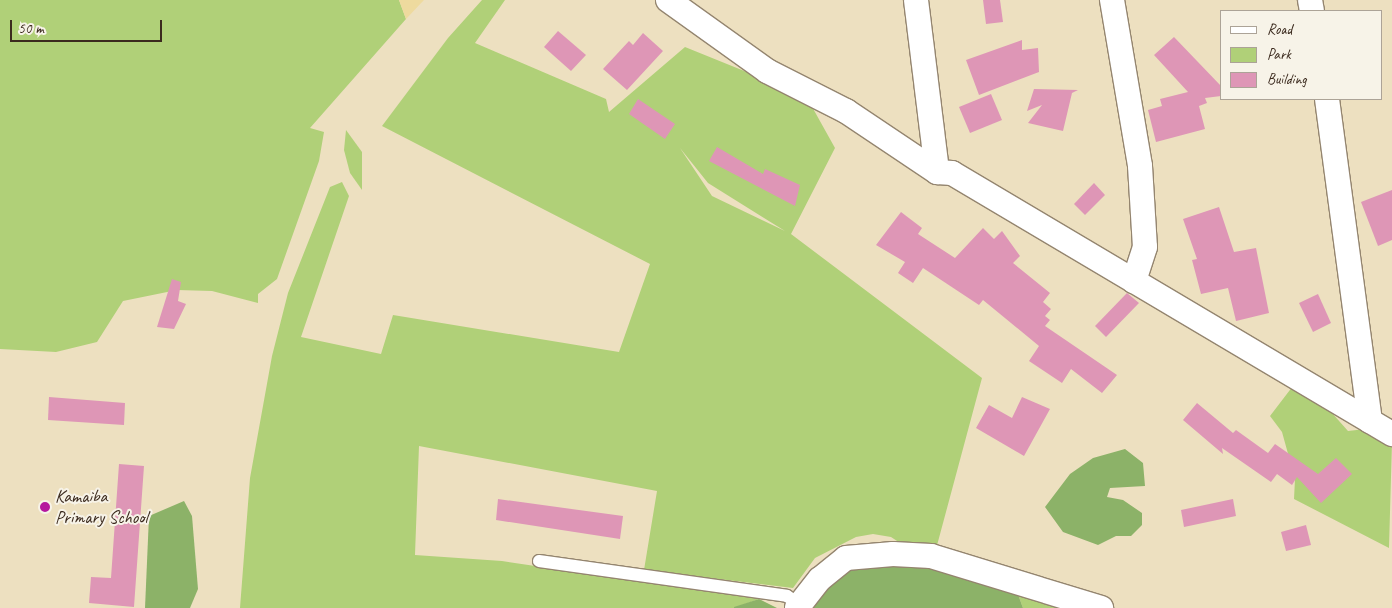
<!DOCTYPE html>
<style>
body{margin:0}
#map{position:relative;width:1392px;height:608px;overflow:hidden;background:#ede0c0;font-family:Caveat,sans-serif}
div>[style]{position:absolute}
.green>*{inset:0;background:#b0d078}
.forest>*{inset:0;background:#8cb268}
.sand>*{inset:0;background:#eeda9e}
.building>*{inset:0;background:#de96b6}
.roads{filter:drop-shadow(1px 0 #94856f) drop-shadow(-1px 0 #94856f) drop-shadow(0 1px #94856f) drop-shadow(0 -1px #94856f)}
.lane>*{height:12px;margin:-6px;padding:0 6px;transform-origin:6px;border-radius:6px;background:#fff}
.street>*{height:24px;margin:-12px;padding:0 12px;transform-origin:12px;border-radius:12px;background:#fff}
.dots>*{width:14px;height:14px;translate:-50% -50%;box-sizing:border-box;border:2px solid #f7f3e8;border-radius:50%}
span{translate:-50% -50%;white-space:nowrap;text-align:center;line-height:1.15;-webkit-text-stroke:4px #f7f3e8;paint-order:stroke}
.poi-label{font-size:18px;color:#3b2a1e}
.left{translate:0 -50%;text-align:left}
.legend{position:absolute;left:1220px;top:10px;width:162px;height:90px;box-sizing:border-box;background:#f7f3e8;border:1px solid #aca397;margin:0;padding:6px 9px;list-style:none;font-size:15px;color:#3b2a1e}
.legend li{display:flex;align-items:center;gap:10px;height:25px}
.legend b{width:25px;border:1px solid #aca397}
.scale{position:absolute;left:10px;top:20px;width:152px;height:22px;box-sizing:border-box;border:2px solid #3b2a1e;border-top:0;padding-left:6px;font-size:15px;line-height:18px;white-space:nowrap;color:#3b2a1e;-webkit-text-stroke:4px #f7f3e8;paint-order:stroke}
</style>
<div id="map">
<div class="green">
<i style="clip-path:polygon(0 0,399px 0,406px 19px,310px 128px,324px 132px,319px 161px,277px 279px,258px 294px,258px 303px,212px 291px,177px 290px,123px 301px,97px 342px,56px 352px,0 349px)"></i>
<i style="clip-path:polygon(evenodd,482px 0,505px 0,475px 43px,606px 99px,609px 112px,685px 47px,806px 96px,835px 148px,791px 234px,982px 378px,932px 564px,891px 537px,873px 534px,856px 537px,815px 558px,793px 588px,644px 570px,657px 491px,419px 446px,415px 555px,502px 561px,759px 599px,734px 608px,240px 608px,250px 478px,272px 356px,288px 293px,330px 187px,342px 182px,349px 196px,301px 337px,381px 354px,393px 315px,619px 352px,650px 264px,382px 126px,448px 38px,482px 0,680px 148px,708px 183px,785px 231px,712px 196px,680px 148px)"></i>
<i style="clip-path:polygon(346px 130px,362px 152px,362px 190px,350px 173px,344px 150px)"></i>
<i style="clip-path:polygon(1296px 382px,1315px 394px,1348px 431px,1374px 428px,1392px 442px,1389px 548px,1294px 499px,1295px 479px,1282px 432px,1270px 416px)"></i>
<i style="clip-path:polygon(1016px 589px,1058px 608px,1023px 608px)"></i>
</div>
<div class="forest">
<i style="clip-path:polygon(1125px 449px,1143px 463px,1145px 486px,1110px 488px,1107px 497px,1123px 500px,1142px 513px,1142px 525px,1131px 536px,1116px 536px,1098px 545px,1063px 532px,1045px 507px,1070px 474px,1093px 458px)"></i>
<i style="clip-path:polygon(184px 501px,192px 516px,198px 589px,190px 608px,145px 608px,149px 516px)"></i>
<i style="clip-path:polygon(859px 559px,918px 564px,1016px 589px,1023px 608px,801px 608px)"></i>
<i style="clip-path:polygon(759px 599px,777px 608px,734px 608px,734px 607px)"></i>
</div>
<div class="sand">
<i style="clip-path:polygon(399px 0,424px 0,406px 19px)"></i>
</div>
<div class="building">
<i style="clip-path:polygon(983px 0,1000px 0,1003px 22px,986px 24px)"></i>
<i style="clip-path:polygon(558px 31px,586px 55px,571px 71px,544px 47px)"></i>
<i style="clip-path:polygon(643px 33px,663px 51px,627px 90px,603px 69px,629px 41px,633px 45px)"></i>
<i style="clip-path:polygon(1174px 37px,1221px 86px,1221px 96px,1205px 98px,1207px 103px,1199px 106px,1205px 129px,1156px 142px,1148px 110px,1162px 106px,1160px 99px,1188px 92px,1154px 55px)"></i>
<i style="clip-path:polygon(1022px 40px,1022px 50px,1038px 48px,1039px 72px,979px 95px,966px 60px)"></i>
<i style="clip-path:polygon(1034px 89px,1078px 90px,1072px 93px,1063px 131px,1028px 123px,1042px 105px,1027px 111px)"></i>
<i style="clip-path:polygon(991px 94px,1002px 120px,970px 133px,959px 107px)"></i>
<i style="clip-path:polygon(638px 99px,675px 124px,665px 139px,629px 114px)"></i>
<i style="clip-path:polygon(717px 147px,763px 174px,765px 169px,800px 185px,795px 206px,709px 161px)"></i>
<i style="clip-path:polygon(1094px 183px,1105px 195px,1085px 215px,1074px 204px)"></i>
<i style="clip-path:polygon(1392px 190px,1392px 240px,1378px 246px,1361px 202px)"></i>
<i style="clip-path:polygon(1219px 207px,1234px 252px,1256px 248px,1269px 313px,1236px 321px,1228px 288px,1201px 294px,1192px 260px,1197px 259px,1183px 219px)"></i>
<i style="clip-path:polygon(901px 212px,922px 228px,918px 234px,955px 258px,983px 228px,994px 239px,1002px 231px,1020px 256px,1013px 263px,1050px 293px,1043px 302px,1051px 309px,1045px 316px,1050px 320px,1045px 326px,1117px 375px,1102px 393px,1071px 369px,1062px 383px,1029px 361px,1039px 346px,983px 300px,979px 305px,923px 268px,913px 283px,898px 273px,905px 262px,876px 245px)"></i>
<i style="clip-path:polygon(172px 279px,181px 282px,178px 301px,186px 304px,174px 329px,157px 327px)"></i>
<i style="clip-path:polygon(1127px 293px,1139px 303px,1106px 337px,1095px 326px)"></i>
<i style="clip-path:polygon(1318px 294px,1331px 323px,1313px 332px,1299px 303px)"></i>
<i style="clip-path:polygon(49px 397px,125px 403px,124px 425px,48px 420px)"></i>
<i style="clip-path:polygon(1022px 397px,1050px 409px,1024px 456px,976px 428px,989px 405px,1012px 418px)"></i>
<i style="clip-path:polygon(1197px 403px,1233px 433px,1236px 430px,1268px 453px,1275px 444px,1318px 474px,1336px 458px,1352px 474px,1321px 503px,1297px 477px,1292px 485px,1277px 474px,1271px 482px,1222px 448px,1223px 454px,1183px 420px)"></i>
<i style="clip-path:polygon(119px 464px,144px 466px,134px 607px,89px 603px,91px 577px,111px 578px)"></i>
<i style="clip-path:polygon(498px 499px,623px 516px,620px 539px,496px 520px)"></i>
<i style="clip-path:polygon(1233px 499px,1236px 516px,1184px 527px,1181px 510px)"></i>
<i style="clip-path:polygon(1306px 525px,1311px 545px,1286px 551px,1281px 532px)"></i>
</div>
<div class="roads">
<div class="lane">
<i style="left:539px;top:561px;width:250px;rotate:8deg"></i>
<i style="left:787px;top:596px;width:16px;rotate:35deg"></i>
</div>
<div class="street">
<i style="left:668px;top:0;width:122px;rotate:35.6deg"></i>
<i style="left:767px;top:71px;width:89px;rotate:26.9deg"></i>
<i style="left:846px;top:111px;width:110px;rotate:33.8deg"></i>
<i style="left:937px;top:172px;width:15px;rotate:4deg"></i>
<i style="left:952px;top:173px;width:512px;rotate:30.68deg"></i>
<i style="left:916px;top:0;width:173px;rotate:83deg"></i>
<i style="left:1112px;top:0;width:168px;rotate:80.4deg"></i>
<i style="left:1140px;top:166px;width:81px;rotate:86.5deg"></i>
<i style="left:1145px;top:247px;width:36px;rotate:108deg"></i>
<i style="left:1310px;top:0;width:11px;rotate:80deg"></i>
<i style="left:1327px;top:99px;width:325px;rotate:82.4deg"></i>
<i style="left:797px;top:608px;width:37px;rotate:-52deg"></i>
<i style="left:820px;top:579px;width:33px;rotate:-39deg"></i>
<i style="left:846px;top:558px;width:47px;rotate:-4.9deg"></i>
<i style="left:893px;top:554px;width:38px;rotate:3deg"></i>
<i style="left:931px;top:556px;width:178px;rotate:17deg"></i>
</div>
</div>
<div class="dots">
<i style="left:45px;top:507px;background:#b5179e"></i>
</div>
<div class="poi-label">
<span class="left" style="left:55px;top:507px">Kamaiba<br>Primary School</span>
</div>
<ul class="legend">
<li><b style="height:6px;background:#fff"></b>Road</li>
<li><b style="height:14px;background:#b0d078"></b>Park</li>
<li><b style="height:14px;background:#de96b6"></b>Building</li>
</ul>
<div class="scale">50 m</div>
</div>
